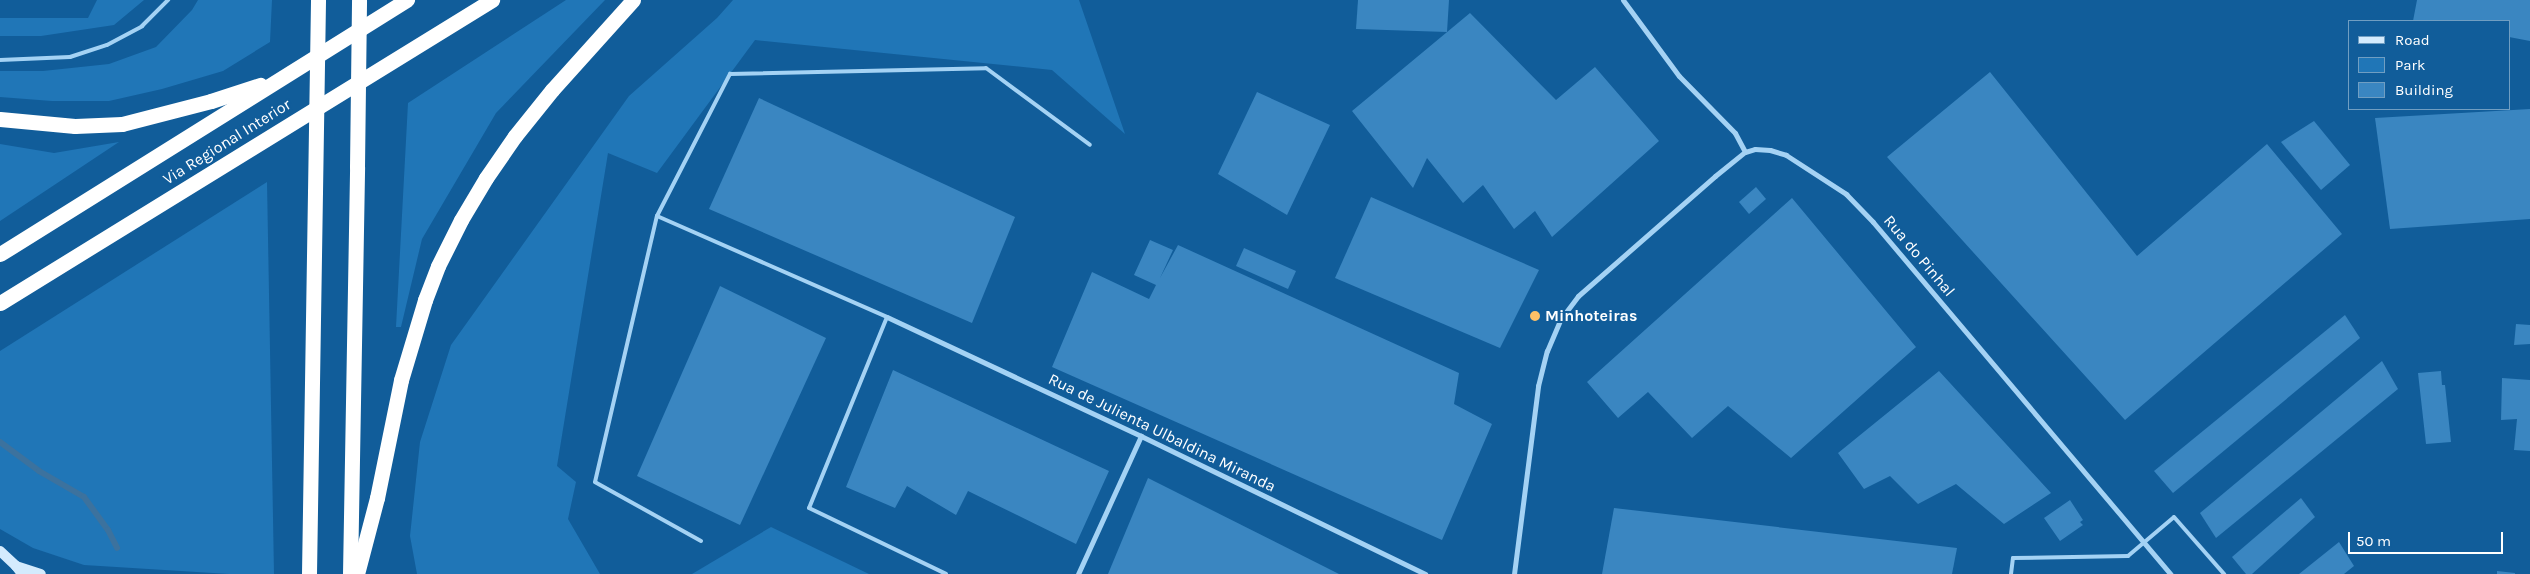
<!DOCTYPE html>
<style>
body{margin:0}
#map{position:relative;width:2530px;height:574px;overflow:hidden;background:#115d9a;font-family:Karla,sans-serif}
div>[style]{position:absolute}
.green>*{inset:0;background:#2076b7}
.stream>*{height:6px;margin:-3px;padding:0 3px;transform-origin:3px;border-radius:3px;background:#3c729e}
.building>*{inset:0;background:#3a86c1}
.lane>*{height:4px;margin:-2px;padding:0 2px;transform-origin:2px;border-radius:2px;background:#a4d2f4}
.street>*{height:5px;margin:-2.5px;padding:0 2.5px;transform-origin:2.5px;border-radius:2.5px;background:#a4d2f4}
.secondary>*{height:10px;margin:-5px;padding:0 5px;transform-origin:5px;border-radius:5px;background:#d4ebfd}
.highway>*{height:15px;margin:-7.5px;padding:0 7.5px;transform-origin:7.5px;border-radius:7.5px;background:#fff}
.highway-bridge>*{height:15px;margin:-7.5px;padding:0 7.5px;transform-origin:7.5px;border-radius:7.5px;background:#fff}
.dots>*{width:14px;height:14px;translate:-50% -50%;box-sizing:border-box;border:2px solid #115d9a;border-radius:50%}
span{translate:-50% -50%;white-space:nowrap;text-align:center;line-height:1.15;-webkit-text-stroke:4px #115d9a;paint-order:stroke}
.street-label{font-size:16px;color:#fff}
.poi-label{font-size:16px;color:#fff;font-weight:700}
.left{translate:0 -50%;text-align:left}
.legend{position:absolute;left:2348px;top:20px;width:162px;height:90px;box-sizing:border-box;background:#115d9a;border:1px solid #709ec2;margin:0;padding:6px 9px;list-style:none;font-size:15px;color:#fff}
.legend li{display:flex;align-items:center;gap:10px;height:25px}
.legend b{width:25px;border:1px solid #709ec2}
.scale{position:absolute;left:2348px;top:532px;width:155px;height:22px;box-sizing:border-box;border:2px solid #fff;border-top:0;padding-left:6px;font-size:15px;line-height:18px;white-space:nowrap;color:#fff;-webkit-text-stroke:4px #115d9a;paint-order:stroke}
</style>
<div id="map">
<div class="green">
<i style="clip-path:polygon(97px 0,144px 0,114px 25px,41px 36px,0 36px,0 18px,88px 18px)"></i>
<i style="clip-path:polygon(198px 0,272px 0,270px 42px,223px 71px,162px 89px,109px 101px,52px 101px,0 97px,0 71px,43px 71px,109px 64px,156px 47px,192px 10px)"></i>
<i style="clip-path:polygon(566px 0,605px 0,496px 113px,422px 239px,401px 327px,396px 327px,408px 103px)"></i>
<i style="clip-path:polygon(733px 0,1079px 0,1125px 134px,1052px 70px,755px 40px,657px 173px,608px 153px,557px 466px,576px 482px,568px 519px,600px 574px,417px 574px,410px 536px,420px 442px,451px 345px,629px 96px,717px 18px)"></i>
<i style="clip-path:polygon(119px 142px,0 221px,0 144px,54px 153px)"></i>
<i style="clip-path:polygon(267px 182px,274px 574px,229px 574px,84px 565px,33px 548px,0 529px,0 351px)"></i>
<i style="clip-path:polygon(771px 527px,869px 574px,692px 574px)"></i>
</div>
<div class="stream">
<i style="left:0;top:442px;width:49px;rotate:36.6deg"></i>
<i style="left:39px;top:471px;width:52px;rotate:30deg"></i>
<i style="left:84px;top:497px;width:41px;rotate:54deg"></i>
<i style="left:108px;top:530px;width:20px;rotate:63deg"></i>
</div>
<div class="building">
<i style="clip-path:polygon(1358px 0,1449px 0,1447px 32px,1356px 29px)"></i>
<i style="clip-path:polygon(2417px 0,2530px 0,2530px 41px,2509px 37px,2509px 21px,2413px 21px)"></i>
<i style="clip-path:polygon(1470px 13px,1556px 100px,1595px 67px,1659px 141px,1552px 237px,1535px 211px,1514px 229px,1483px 185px,1463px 203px,1427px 158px,1413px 188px,1352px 111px)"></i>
<i style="clip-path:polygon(1990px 72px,2137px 256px,2267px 144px,2342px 234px,2125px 420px,1887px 157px)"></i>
<i style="clip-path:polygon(1257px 92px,1330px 125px,1287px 215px,1218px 174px)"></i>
<i style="clip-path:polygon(759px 98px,1015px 217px,972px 323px,709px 209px)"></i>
<i style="clip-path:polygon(2530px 109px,2530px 219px,2390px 229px,2375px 118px)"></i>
<i style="clip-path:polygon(2314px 121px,2350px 165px,2321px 190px,2281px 142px)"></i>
<i style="clip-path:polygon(1756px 187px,1766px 199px,1749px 214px,1739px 202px)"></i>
<i style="clip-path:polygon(1371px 197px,1539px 270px,1500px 348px,1335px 278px)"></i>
<i style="clip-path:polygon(1792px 198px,1916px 347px,1791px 458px,1728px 406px,1692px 438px,1648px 392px,1618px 418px,1587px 382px)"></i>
<i style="clip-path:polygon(1150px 240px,1173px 250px,1160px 278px,1178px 245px,1459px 373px,1454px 404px,1492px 424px,1442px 540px,1052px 367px,1092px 272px,1149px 299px,1156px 285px,1134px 275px)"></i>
<i style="clip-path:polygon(1244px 248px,1296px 271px,1288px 289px,1236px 266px)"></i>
<i style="clip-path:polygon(720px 286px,826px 338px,740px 525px,637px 476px)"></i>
<i style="clip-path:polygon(2345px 315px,2360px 338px,2173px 493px,2154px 471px)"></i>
<i style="clip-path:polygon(2516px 324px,2530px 325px,2530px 344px,2514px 345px)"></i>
<i style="clip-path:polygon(2382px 361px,2398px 389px,2216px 538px,2200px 513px)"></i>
<i style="clip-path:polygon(893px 370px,1109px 471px,1076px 544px,968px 491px,956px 515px,907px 486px,895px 508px,846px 487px)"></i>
<i style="clip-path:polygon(1939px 371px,2051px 493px,2004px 524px,1956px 484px,1918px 504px,1890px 476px,1864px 489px,1838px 453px)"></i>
<i style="clip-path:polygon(2441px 371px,2442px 385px,2445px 385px,2451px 442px,2426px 444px,2418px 373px)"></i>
<i style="clip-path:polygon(2502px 378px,2530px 380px,2530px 451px,2514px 450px,2517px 419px,2501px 420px)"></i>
<i style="clip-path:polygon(1148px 478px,1339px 574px,1108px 574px)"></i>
<i style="clip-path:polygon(2301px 498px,2315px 517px,2252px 574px,2246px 574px,2232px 557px)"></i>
<i style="clip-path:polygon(2070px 500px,2083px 520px,2080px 522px,2083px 525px,2060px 541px,2044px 518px)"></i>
<i style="clip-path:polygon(1614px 508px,1957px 548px,1952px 574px,1602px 574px)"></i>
<i style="clip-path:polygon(2339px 542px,2354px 566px,2344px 574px,2299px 574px)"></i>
<i style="clip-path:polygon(2497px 571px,2515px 573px,2515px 574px,2497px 574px)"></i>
</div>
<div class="lane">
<i style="left:0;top:60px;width:70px;rotate:-2.5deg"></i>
<i style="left:70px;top:57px;width:39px;rotate:-18deg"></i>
<i style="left:107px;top:45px;width:40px;rotate:-28deg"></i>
<i style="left:142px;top:26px;width:37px;rotate:-45deg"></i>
<i style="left:657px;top:216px;width:160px;rotate:-62.8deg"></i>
<i style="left:730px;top:74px;width:256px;rotate:-1.3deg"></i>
<i style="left:986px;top:68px;width:129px;rotate:36.5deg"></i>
<i style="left:701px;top:541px;width:121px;rotate:-150.9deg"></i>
<i style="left:595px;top:482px;width:273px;rotate:-76.9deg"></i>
<i style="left:657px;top:216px;width:251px;rotate:23.7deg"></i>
<i style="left:887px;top:317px;width:206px;rotate:112.2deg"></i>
<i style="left:809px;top:508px;width:152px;rotate:25.7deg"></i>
<i style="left:2011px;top:574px;width:16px;rotate:-83deg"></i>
<i style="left:2013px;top:558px;width:115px;rotate:-1deg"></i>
<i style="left:2128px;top:556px;width:60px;rotate:-40.3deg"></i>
<i style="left:2174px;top:517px;width:76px;rotate:48.7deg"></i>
</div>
<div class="street">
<i style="left:1623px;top:0;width:94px;rotate:53.6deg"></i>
<i style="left:1679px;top:76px;width:80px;rotate:45.5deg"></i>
<i style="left:1735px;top:133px;width:21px;rotate:62deg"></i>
<i style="left:887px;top:317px;width:280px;rotate:25.1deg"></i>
<i style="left:1141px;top:436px;width:316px;rotate:25.9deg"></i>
<i style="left:1078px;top:574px;width:152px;rotate:-65.5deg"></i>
<i style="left:1514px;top:574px;width:190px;rotate:-82.7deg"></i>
<i style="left:1538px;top:386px;width:36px;rotate:-76deg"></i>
<i style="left:1547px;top:351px;width:34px;rotate:-67deg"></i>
<i style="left:1560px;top:320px;width:30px;rotate:-53deg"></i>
<i style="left:1578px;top:296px;width:182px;rotate:-41.2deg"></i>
<i style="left:1715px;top:176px;width:38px;rotate:-39deg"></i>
<i style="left:1745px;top:152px;width:10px;rotate:-17deg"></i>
<i style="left:1755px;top:149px;width:15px;rotate:4deg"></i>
<i style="left:1770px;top:150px;width:17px;rotate:17deg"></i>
<i style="left:1786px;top:155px;width:72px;rotate:33deg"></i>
<i style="left:1846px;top:194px;width:39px;rotate:46deg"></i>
<i style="left:1873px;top:222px;width:461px;rotate:49.8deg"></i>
</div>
<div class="secondary">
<i style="left:0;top:551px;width:22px;rotate:43deg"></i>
<i style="left:16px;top:566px;width:10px;rotate:53deg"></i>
<i style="left:16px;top:566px;width:26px;rotate:18deg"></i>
</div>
<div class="highway">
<i style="left:0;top:119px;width:75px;rotate:5.3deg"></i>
<i style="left:75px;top:126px;width:47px;rotate:-2.4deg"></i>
<i style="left:122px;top:124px;width:92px;rotate:-14.5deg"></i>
<i style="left:211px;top:101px;width:52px;rotate:-18.1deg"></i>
<i style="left:0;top:254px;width:480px;rotate:-32deg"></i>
<i style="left:0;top:303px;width:578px;rotate:-31.63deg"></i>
<i style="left:309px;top:574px;width:382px;rotate:-89.1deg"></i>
<i style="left:350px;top:574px;width:407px;rotate:-89deg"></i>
<i style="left:357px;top:574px;width:79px;rotate:-75.3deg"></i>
<i style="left:377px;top:498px;width:120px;rotate:-78.5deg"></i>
<i style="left:401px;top:380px;width:84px;rotate:-73.3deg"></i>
<i style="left:425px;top:300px;width:36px;rotate:-69deg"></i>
<i style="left:438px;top:266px;width:51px;rotate:-63.4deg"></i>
<i style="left:461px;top:220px;width:49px;rotate:-59.2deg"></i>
<i style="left:486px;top:178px;width:51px;rotate:-55.4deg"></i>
<i style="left:515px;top:136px;width:59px;rotate:-51.2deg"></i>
<i style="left:552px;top:90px;width:121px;rotate:-48deg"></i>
</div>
<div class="highway-bridge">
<i style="left:357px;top:167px;width:167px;rotate:-89.3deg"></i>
<i style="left:315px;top:192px;width:192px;rotate:-89.1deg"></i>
</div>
<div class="dots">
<i style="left:1535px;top:316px;background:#ffc167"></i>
</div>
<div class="street-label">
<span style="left:227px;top:142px;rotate:-32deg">Via Regional Interior</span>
<span style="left:1919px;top:256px;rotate:50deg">Rua do Pinhal</span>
<span style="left:1162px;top:433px;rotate:26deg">Rua de Julienta Ulbaldina Miranda</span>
</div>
<div class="poi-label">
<span class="left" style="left:1545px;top:316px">Minhoteiras</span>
</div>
<ul class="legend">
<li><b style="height:6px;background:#d4ebfd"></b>Road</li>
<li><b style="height:14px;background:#2076b7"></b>Park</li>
<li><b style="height:14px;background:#3a86c1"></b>Building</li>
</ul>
<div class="scale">50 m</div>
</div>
